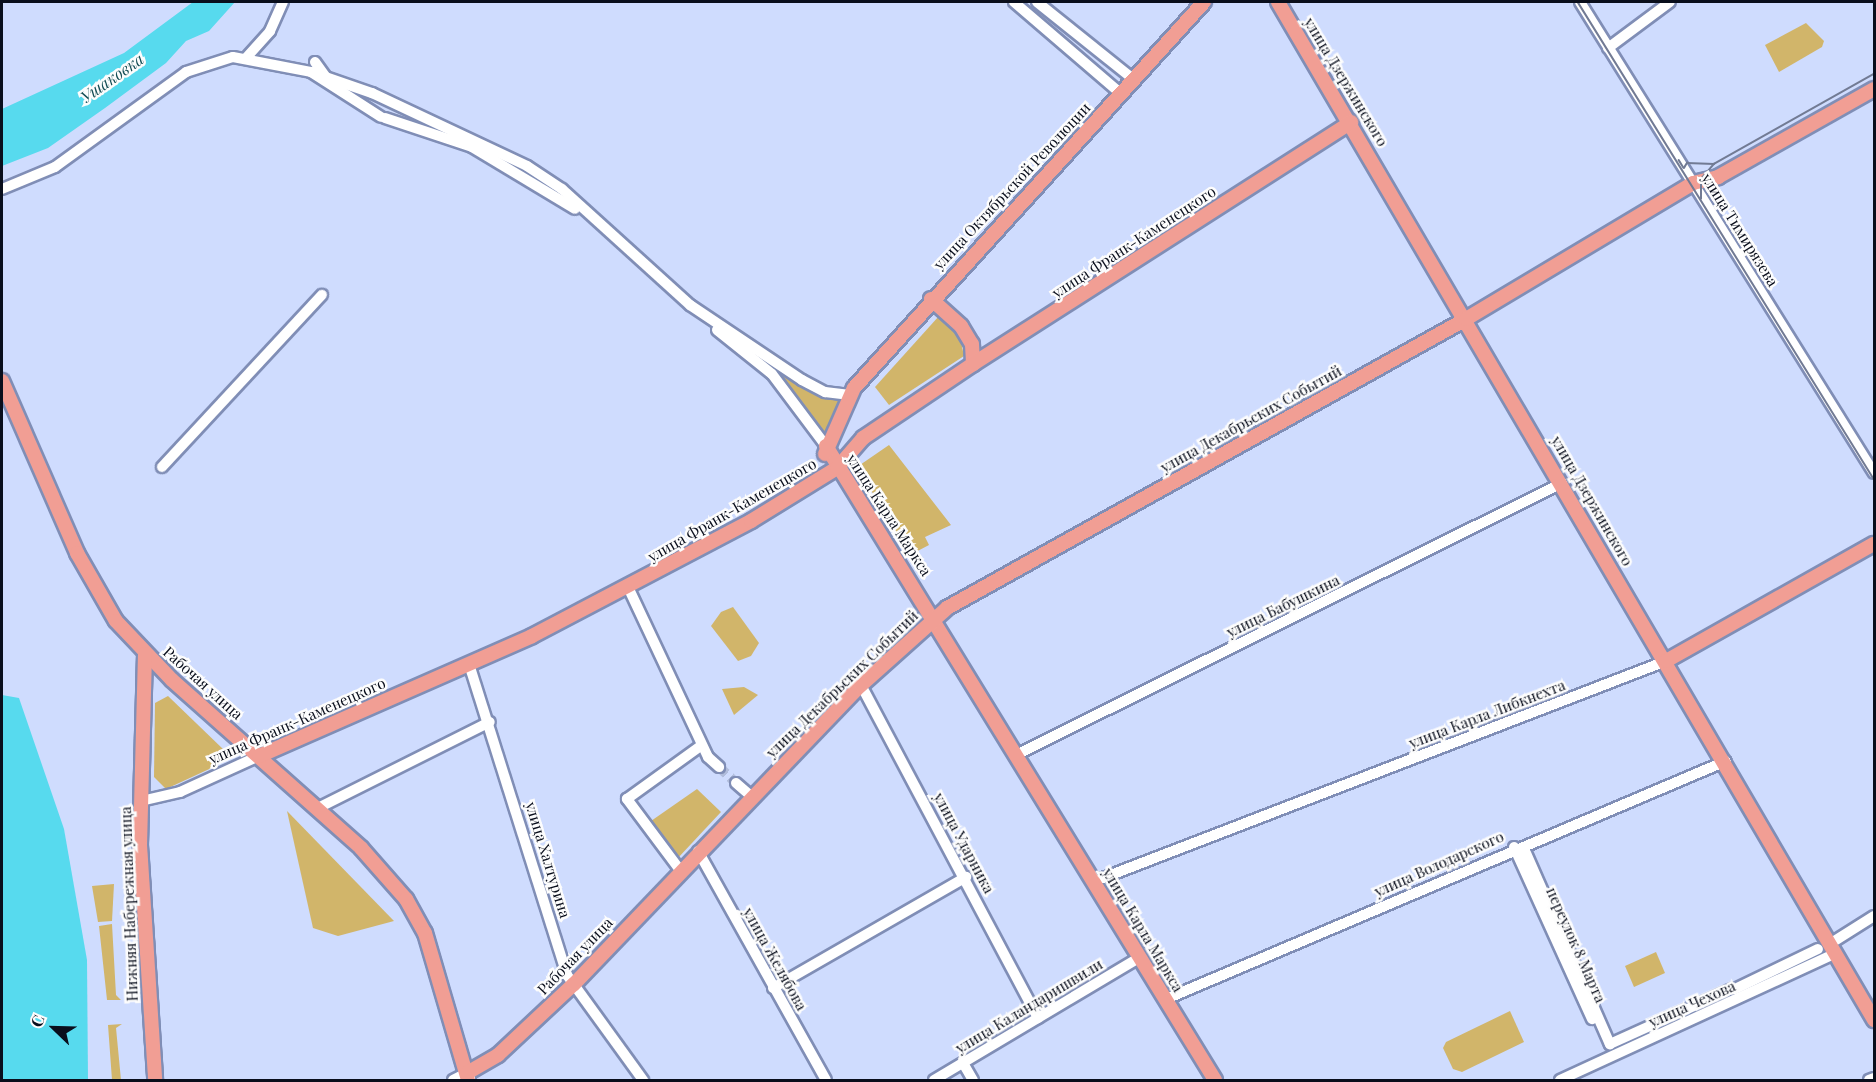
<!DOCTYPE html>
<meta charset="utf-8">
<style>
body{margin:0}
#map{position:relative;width:1876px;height:1082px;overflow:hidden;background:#cfdcfe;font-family:"Playfair Display",serif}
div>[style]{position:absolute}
.green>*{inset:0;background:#d1b56a}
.water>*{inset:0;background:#57daee}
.minor-tunnel>*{height:10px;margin-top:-5px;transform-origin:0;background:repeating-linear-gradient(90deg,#b1bddc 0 10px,transparent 0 15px)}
.roads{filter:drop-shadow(2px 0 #808eb6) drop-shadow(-2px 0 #808eb6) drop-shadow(0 2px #808eb6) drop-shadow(0 -2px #808eb6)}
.minor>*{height:10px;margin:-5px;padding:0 5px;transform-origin:5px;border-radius:5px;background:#fff}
.major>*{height:14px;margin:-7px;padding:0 7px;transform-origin:7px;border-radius:7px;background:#f19e94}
.tram>*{height:1.5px;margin:-0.75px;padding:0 0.75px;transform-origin:0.75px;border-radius:0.75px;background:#727b94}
span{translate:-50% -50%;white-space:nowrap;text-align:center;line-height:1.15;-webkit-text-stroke:5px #fdfdfd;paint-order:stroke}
.street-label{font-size:15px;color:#090e1c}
.water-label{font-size:16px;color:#164f57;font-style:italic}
.frame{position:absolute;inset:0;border:3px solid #090e1c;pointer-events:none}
.north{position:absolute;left:24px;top:998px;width:60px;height:60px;-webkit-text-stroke:4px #fdfdfd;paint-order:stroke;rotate:293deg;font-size:16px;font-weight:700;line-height:24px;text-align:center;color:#090e1c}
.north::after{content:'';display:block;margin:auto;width:21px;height:27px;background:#090e1c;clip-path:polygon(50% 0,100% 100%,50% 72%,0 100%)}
</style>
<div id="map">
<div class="green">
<i style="clip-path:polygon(1806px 23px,1824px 41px,1822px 47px,1779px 72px,1765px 45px)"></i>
<i style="clip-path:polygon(939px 316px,959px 332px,964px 356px,889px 405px,875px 387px)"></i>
<i style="clip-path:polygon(768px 365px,824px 395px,842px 397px,824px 438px)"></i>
<i style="clip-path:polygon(889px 445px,951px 525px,925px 537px,929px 545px,910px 555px,857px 467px)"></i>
<i style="clip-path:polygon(733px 607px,759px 643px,751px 656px,738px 661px,711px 626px,721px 612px)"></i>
<i style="clip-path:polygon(744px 687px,758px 695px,734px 715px,722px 689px)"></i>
<i style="clip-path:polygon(168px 696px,224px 750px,218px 765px,166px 789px,154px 777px,155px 703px)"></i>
<i style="clip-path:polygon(697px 789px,721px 812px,677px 859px,651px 821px)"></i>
<i style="clip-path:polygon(287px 811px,394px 921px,338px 936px,313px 928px)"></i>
<i style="clip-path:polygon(114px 884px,112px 921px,98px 922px,92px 886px)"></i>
<i style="clip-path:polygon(112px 924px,116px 995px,121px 1000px,107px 1000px,99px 926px)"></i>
<i style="clip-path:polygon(1656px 952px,1665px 973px,1634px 987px,1625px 966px)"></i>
<i style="clip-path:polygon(1510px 1011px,1524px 1042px,1462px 1072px,1453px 1069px,1443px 1048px,1446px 1042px)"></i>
<i style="clip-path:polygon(122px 1024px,116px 1028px,121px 1080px,112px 1080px,108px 1025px)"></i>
</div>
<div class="water">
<i style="clip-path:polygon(193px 2px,235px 2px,209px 31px,186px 41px,166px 63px,105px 108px,48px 148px,2px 166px,2px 109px,124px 53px)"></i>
<i style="clip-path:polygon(2px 695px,19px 698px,64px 829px,87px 960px,88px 1080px,2px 1080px)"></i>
</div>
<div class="minor-tunnel">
<i style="left:719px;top:767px;width:23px;rotate:43deg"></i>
</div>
<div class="roads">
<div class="minor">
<i style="left:1014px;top:2px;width:140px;rotate:40.6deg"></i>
<i style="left:1037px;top:2px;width:123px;rotate:38.7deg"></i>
<i style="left:1580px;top:2px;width:555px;rotate:58.03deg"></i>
<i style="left:1608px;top:48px;width:77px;rotate:-36.6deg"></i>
<i style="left:246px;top:58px;width:36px;rotate:-48deg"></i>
<i style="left:270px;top:31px;width:32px;rotate:-66deg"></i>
<i style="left:315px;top:62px;width:19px;rotate:54deg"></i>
<i style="left:311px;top:72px;width:65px;rotate:19deg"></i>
<i style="left:372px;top:93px;width:171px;rotate:25.2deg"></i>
<i style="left:527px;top:166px;width:42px;rotate:33.3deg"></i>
<i style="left:562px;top:189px;width:173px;rotate:42.2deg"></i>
<i style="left:690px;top:305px;width:135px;rotate:33.8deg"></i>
<i style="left:802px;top:380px;width:26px;rotate:28deg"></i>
<i style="left:825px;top:392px;width:23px;rotate:7deg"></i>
<i style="left:385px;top:118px;width:92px;rotate:18.4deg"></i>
<i style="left:472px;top:147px;width:120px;rotate:31deg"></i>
<i style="left:2px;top:189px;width:57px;rotate:-22.5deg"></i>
<i style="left:55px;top:167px;width:162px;rotate:-35.9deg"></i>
<i style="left:186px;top:72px;width:49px;rotate:-17.7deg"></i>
<i style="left:233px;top:57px;width:79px;rotate:10.9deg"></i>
<i style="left:311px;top:72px;width:83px;rotate:32.7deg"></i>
<i style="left:717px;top:330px;width:70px;rotate:38.7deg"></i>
<i style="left:772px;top:374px;width:90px;rotate:53.1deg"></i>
<i style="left:162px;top:467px;width:235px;rotate:-47.1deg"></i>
<i style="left:628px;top:587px;width:188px;rotate:64.8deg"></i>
<i style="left:708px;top:757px;width:15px;rotate:42deg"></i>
<i style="left:469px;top:664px;width:326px;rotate:72.5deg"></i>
<i style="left:567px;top:975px;width:130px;rotate:54.1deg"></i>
<i style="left:861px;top:685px;width:377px;rotate:62deg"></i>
<i style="left:1016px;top:755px;width:610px;rotate:-26.48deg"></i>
<i style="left:736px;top:783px;width:21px;rotate:41deg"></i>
<i style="left:141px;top:801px;width:40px;rotate:-13deg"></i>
<i style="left:180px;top:792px;width:87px;rotate:-24.5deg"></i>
<i style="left:318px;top:808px;width:192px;rotate:-26.6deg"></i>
<i style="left:1514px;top:847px;width:189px;rotate:65.6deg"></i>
<i style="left:698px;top:851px;width:262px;rotate:60.8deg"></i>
<i style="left:1526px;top:853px;width:209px;rotate:66.3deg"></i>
<i style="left:1610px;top:1044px;width:134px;rotate:-24.3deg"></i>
<i style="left:680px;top:870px;width:89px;rotate:-126.7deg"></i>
<i style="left:627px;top:799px;width:92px;rotate:-35.8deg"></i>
<i style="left:1095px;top:881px;width:612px;rotate:-21.07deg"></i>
<i style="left:1836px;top:940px;width:45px;rotate:-32.3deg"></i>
<i style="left:773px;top:988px;width:223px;rotate:-29.9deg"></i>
<i style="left:1735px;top:989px;width:92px;rotate:-25.7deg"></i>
<i style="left:1166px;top:999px;width:608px;rotate:-23.03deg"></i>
<i style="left:963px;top:1063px;width:20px;rotate:60deg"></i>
<i style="left:453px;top:1080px;width:16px;rotate:-27deg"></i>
<i style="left:467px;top:1073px;width:6px;rotate:59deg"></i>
<i style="left:934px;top:1080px;width:240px;rotate:-30.8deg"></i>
<i style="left:1560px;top:1080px;width:304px;rotate:-24.7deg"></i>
<i style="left:1869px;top:1080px;width:5px;rotate:-22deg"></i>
</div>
<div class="major">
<i style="left:1278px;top:2px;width:1180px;rotate:59.65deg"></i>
<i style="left:931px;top:299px;width:40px;rotate:42deg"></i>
<i style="left:961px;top:326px;width:21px;rotate:59deg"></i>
<i style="left:972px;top:344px;width:20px;rotate:87deg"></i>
<i style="left:2px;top:381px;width:188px;rotate:66.4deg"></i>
<i style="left:77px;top:553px;width:78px;rotate:60.2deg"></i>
<i style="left:116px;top:621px;width:81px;rotate:46.5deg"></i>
<i style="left:172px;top:680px;width:253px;rotate:41.6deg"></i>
<i style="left:361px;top:848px;width:68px;rotate:48.6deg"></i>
<i style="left:406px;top:899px;width:39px;rotate:61deg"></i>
<i style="left:425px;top:933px;width:153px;rotate:73.7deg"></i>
<i style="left:826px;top:446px;width:744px;rotate:58.47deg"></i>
<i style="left:825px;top:454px;width:72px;rotate:-66.3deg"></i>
<i style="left:854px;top:388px;width:521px;rotate:-47.8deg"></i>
<i style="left:145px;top:654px;width:191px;rotate:91.5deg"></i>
<i style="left:140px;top:845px;width:235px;rotate:86.3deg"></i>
<i style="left:1666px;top:661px;width:239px;rotate:-29.4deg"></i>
<i style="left:259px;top:756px;width:298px;rotate:-23.7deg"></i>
<i style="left:532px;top:636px;width:247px;rotate:-27.7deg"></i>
<i style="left:751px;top:521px;width:101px;rotate:-31.6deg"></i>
<i style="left:837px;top:468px;width:40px;rotate:-49deg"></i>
<i style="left:863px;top:438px;width:133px;rotate:-33.9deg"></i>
<i style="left:973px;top:364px;width:449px;rotate:-32.6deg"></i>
<i style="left:467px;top:1073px;width:36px;rotate:-30deg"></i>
<i style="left:498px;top:1055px;width:104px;rotate:-43.1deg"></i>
<i style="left:574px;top:984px;width:414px;rotate:-46.2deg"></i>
<i style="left:861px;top:685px;width:115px;rotate:-41.8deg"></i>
<i style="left:947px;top:608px;width:594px;rotate:-29.11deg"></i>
<i style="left:1466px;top:319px;width:265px;rotate:-30.9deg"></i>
<i style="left:1693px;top:183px;width:26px;rotate:-13deg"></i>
<i style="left:1718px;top:177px;width:179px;rotate:-29.4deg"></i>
</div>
</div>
<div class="tram">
<i style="left:1578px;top:2px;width:561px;rotate:58.18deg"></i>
<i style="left:1679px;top:160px;width:9px;rotate:58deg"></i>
<i style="left:1684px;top:168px;width:6px;rotate:-59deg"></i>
<i style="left:1687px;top:163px;width:27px;rotate:2deg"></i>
<i style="left:1701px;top:199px;width:20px;rotate:-90deg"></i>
<i style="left:1701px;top:179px;width:20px;rotate:-49deg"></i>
<i style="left:1714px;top:164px;width:184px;rotate:-29.4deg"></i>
</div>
<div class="street-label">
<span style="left:1346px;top:82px;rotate:59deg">улица Дзержинского</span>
<span style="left:1012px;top:186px;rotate:-47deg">улица Октябрьской Революции</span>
<span style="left:1740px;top:230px;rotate:58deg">улица Тимирязева</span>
<span style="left:1134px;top:242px;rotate:-33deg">улица Франк-Каменецкого</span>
<span style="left:1251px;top:419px;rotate:-29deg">улица Декабрьских Событий</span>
<span style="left:1592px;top:501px;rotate:60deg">улица Дзержинского</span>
<span style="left:732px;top:510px;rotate:-30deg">улица Франк-Каменецкого</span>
<span style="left:889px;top:515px;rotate:57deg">улица Карла Маркса</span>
<span style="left:1283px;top:606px;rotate:-26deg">улица Бабушкина</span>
<span style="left:203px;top:683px;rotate:42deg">Рабочая улица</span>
<span style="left:842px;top:684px;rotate:-44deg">улица Декабрьских Событий</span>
<span style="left:1487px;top:714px;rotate:-21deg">улица Карла Либкнехта</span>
<span style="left:297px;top:721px;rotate:-24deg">улица Франк-Каменецкого</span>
<span style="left:964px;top:843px;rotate:62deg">улица Ударника</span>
<span style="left:548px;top:860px;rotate:73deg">улица Халтурина</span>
<span style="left:1439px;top:864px;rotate:-24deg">улица Володарского</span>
<span style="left:129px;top:904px;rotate:-92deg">Нижняя Набережная улица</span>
<span style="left:1143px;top:930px;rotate:59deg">улица Карла Маркса</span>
<span style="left:1576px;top:945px;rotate:66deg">переулок 8 Марта</span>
<span style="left:575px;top:956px;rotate:-46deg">Рабочая улица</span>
<span style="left:775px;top:959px;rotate:61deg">улица Желябова</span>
<span style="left:1692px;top:1004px;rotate:-24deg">улица Чехова</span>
<span style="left:1029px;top:1006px;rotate:-31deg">улица Каландаришвили</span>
</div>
<div class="water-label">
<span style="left:112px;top:78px;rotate:-35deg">Ушаковка</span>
</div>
<div class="frame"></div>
<div class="north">С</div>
</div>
